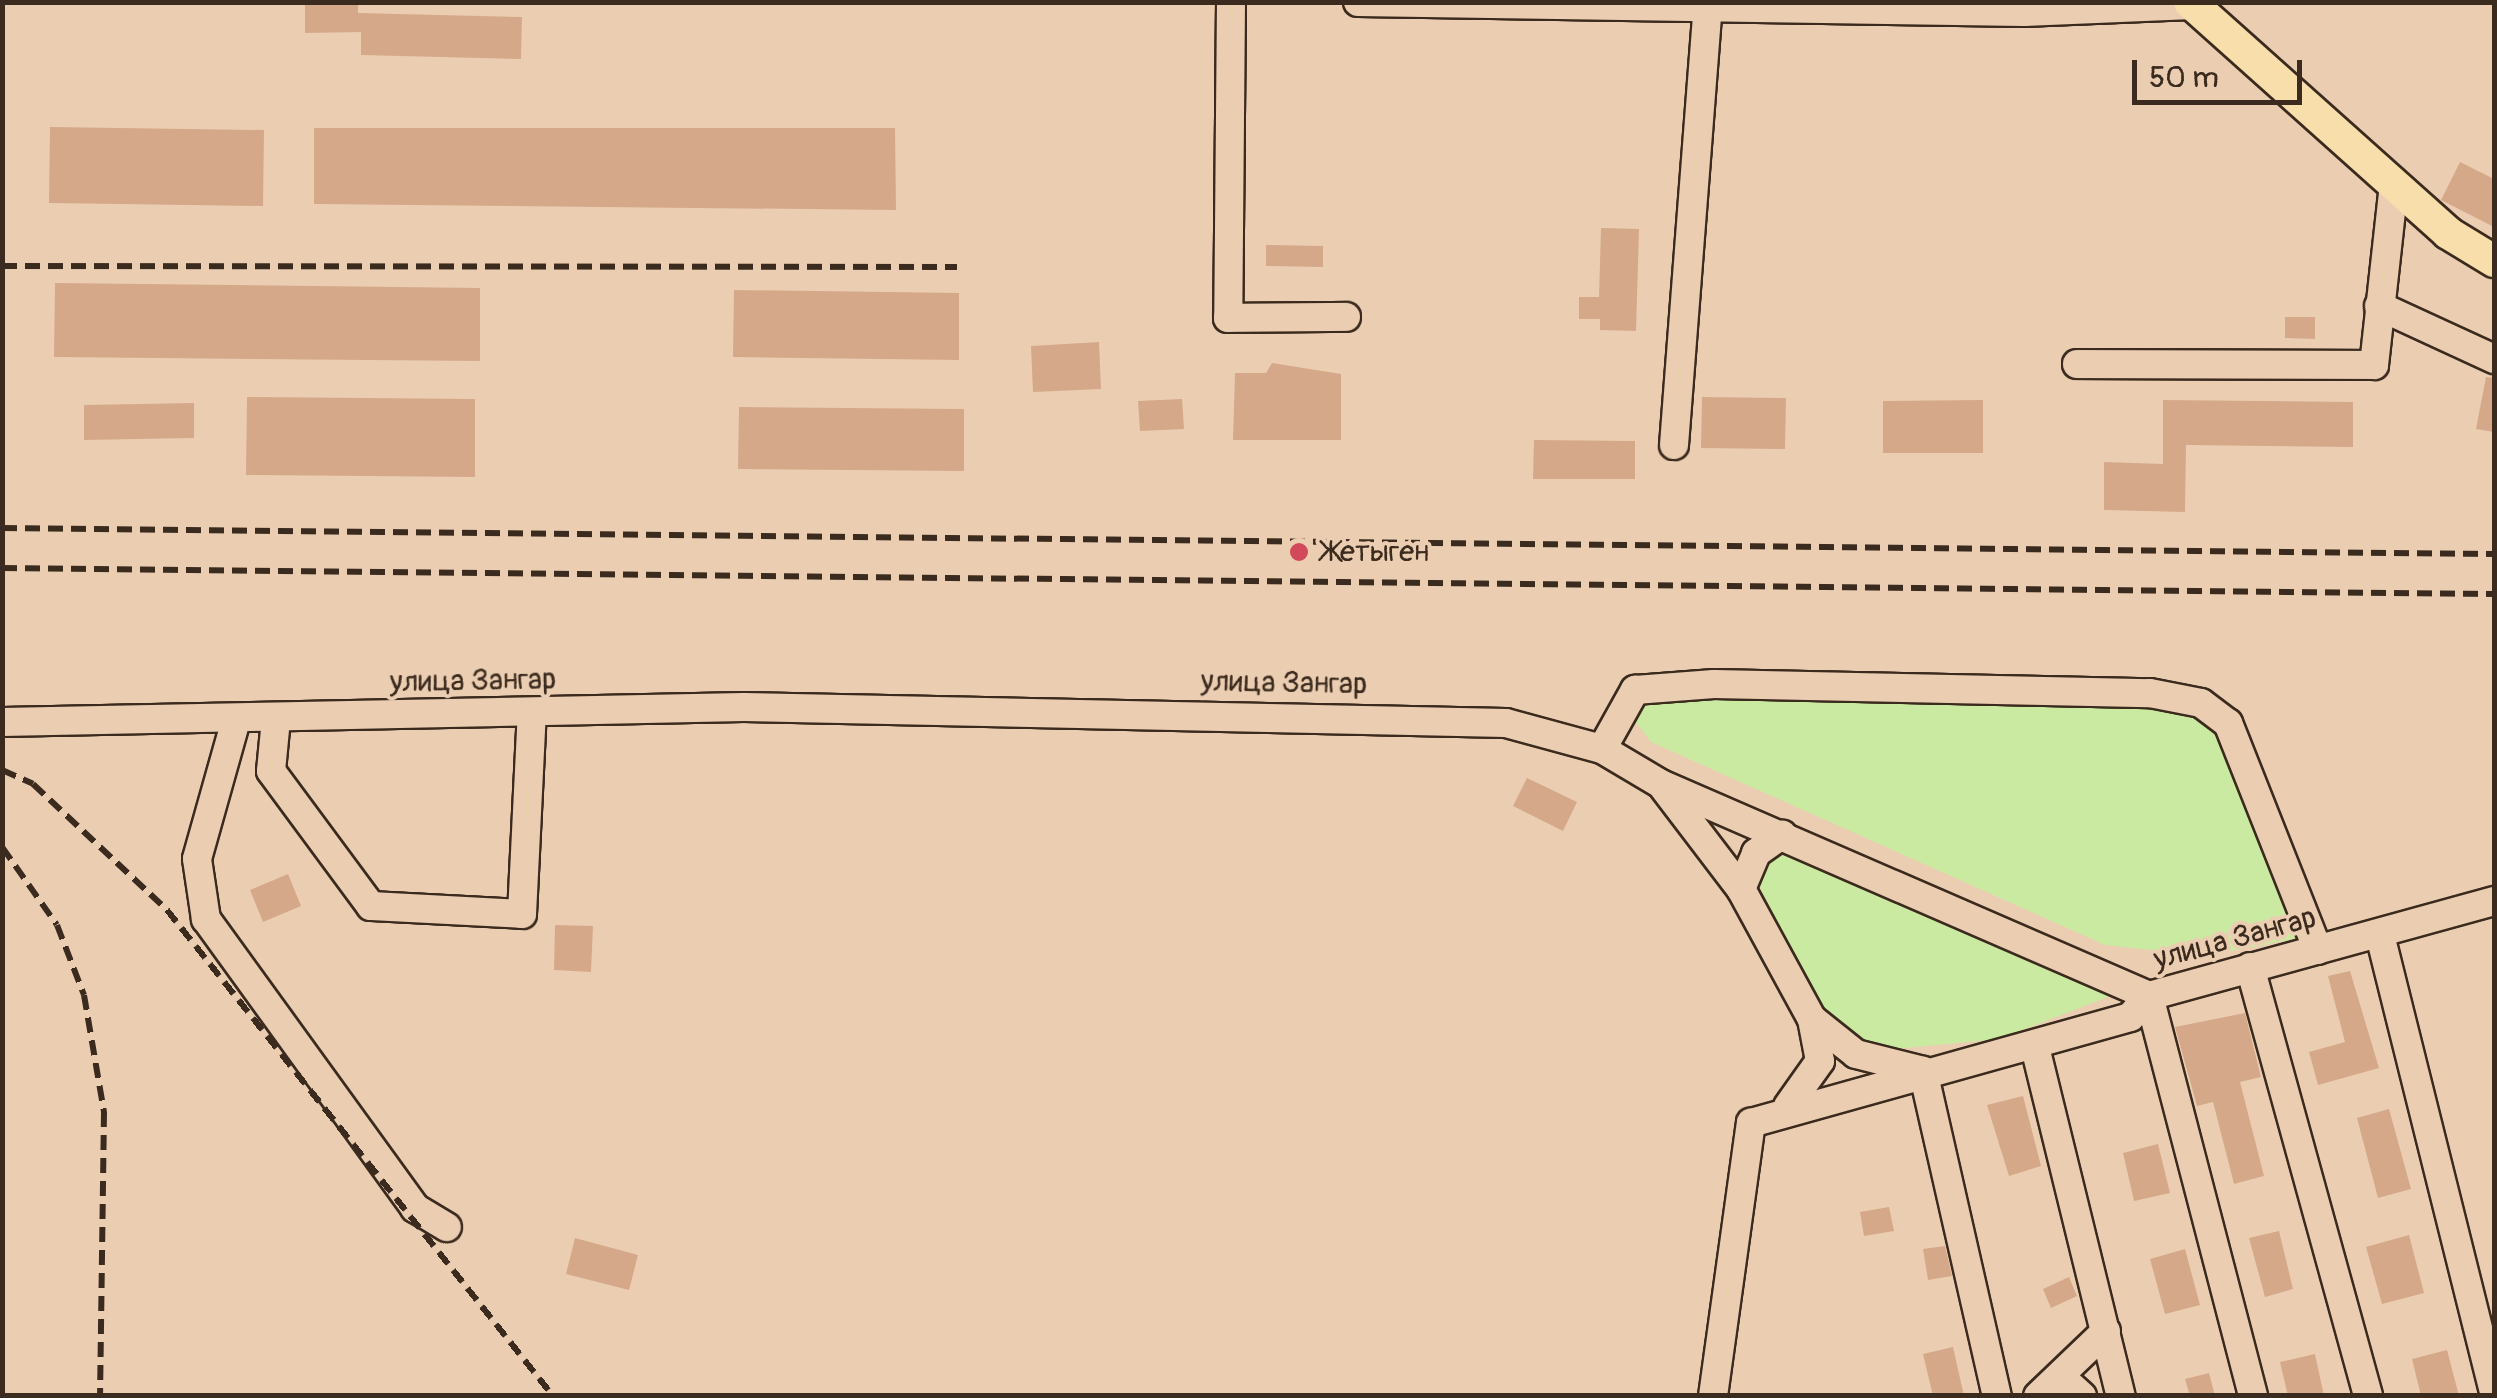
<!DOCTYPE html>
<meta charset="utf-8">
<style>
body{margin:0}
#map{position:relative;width:2497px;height:1398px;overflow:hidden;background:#ebceb2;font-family:Pangolin,sans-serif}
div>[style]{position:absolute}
.green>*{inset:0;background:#cae9a1}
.building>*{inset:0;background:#d5a889}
.roads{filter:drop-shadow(2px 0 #3b2a1e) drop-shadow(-2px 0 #3b2a1e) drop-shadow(0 2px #3b2a1e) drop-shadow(0 -2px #3b2a1e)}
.minor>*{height:28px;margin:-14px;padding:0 14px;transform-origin:14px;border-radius:14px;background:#ebceb2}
.major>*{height:32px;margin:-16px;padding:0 16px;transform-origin:16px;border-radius:16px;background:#f8deab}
.rail>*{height:6px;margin-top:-3px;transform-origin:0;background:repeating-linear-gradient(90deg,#3b2a1e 0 15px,transparent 0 23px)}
.dots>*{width:28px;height:28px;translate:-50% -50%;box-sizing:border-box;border:5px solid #ebceb2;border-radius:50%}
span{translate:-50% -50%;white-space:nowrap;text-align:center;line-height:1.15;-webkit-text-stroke:8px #ebceb2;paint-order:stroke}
.poi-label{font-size:30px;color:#3b2a1e}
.left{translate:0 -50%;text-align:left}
.street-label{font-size:30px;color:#3b2a1e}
.frame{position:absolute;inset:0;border:5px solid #3b2a1e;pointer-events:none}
.scale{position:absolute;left:2132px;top:60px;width:170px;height:45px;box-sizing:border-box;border:5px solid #3b2a1e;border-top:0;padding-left:12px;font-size:30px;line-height:35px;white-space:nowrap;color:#3b2a1e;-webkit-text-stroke:8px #ebceb2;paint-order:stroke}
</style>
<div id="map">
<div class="green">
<i style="clip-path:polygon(1646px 696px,2146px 700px,2198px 710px,2223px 729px,2303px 937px,2206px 956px,2105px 945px,1651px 742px,1634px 720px)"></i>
<i style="clip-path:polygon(1798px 850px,2113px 995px,1999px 1039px,1895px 1049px,1866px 1043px,1836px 1025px,1817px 1000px,1758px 884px,1768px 861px)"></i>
</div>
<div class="building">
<i style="clip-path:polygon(305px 2px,358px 2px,358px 13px,522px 17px,521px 59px,361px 55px,361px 32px,305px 33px)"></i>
<i style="clip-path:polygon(50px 127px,264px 130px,263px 206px,49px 203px)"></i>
<i style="clip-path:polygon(314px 128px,895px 128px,896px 210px,314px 204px)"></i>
<i style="clip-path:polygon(2460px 162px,2494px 179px,2494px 227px,2441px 200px)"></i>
<i style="clip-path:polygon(1601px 228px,1639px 229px,1636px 331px,1600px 330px,1600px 319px,1579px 319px,1579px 297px,1599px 297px)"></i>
<i style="clip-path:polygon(1266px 245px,1323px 246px,1323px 267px,1266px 266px)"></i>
<i style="clip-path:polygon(55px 283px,480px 288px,480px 361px,54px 357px)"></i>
<i style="clip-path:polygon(734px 290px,959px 293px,959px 360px,733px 357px)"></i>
<i style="clip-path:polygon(2285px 317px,2315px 317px,2315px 339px,2285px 338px)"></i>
<i style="clip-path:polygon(1099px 342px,1101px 389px,1033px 392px,1031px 346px)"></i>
<i style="clip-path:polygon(1272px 363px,1341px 374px,1341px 440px,1233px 440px,1235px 373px,1266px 373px)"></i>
<i style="clip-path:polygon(2486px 377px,2494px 378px,2494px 432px,2476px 429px)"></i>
<i style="clip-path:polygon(247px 397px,475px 399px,475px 477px,246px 475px)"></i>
<i style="clip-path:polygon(1702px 397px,1786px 398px,1785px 449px,1701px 448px)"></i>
<i style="clip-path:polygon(1182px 399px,1184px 429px,1140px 431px,1138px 401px)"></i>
<i style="clip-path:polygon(1983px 400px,1983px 453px,1883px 453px,1883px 401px)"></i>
<i style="clip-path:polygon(2163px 400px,2353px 402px,2353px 447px,2186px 445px,2185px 512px,2104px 510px,2104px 462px,2163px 464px)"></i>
<i style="clip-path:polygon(194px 403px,194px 438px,84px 440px,84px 405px)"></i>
<i style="clip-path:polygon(739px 407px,964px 409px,964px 471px,738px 469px)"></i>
<i style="clip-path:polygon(1534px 440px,1635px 441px,1635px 479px,1533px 479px)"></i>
<i style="clip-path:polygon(1527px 778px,1577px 802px,1563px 831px,1513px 806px)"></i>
<i style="clip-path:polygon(288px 874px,301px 906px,263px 922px,250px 890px)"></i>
<i style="clip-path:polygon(555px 925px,593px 926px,591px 972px,554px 970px)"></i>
<i style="clip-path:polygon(2350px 971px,2379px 1068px,2318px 1085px,2309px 1052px,2345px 1042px,2328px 976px)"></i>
<i style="clip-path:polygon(2245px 1013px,2261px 1077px,2240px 1082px,2264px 1176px,2234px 1184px,2213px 1102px,2197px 1106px,2175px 1027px)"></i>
<i style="clip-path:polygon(2023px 1096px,2041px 1166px,2009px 1176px,1987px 1105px)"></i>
<i style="clip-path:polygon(2389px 1109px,2411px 1189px,2378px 1198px,2357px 1118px)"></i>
<i style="clip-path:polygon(2158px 1144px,2170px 1193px,2134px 1201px,2123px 1153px)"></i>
<i style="clip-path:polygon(1889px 1207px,1894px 1231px,1864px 1236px,1860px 1212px)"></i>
<i style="clip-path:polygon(2279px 1231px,2293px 1289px,2265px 1297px,2249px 1238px)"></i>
<i style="clip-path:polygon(2409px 1235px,2424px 1293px,2382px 1304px,2366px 1247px)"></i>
<i style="clip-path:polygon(575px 1238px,638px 1255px,629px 1290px,566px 1274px)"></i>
<i style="clip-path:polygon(1945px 1246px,1952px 1276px,1928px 1280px,1923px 1249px)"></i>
<i style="clip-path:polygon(2185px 1249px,2200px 1305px,2165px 1314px,2150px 1259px)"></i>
<i style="clip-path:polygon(2069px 1277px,2077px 1296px,2051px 1308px,2043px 1289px)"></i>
<i style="clip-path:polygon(1953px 1347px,1964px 1396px,1933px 1396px,1923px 1354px)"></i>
<i style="clip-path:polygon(2447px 1350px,2459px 1396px,2421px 1396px,2412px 1359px)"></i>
<i style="clip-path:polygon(2315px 1354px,2324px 1396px,2288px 1396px,2280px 1362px)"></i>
<i style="clip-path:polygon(2209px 1373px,2215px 1396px,2190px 1396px,2185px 1379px)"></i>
</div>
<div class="roads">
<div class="minor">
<i style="left:1231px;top:2px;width:316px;rotate:90.5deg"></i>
<i style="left:1228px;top:318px;width:118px;rotate:-0.5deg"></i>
<i style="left:1358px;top:2px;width:666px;rotate:0.86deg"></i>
<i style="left:2024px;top:12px;width:168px;rotate:-2.4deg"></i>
<i style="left:2379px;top:306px;width:127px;rotate:24.7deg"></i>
<i style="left:2077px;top:364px;width:297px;rotate:0.2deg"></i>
<i style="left:2374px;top:365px;width:181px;rotate:-83.7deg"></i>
<i style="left:1674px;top:445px;width:438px;rotate:-85.6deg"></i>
<i style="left:276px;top:719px;width:52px;rotate:95.5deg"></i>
<i style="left:271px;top:771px;width:168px;rotate:53.5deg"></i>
<i style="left:371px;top:906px;width:151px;rotate:3deg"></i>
<i style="left:522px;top:914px;width:202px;rotate:-87.2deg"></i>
<i style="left:236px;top:720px;width:144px;rotate:105.7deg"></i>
<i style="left:197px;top:859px;width:61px;rotate:81.5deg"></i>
<i style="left:206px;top:919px;width:357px;rotate:54.1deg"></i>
<i style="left:415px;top:1208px;width:37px;rotate:31deg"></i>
<i style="left:2px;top:722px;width:742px;rotate:-1.16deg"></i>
<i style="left:744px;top:707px;width:762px;rotate:1.2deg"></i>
<i style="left:1506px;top:723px;width:99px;rotate:15.2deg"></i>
<i style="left:1602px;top:749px;width:69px;rotate:30.7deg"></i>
<i style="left:1661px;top:784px;width:532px;rotate:23.48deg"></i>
<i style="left:2149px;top:996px;width:358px;rotate:-15.4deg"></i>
<i style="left:1602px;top:749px;width:68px;rotate:-60.8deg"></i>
<i style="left:1635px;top:690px;width:79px;rotate:-4.3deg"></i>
<i style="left:1714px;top:684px;width:436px;rotate:1.2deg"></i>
<i style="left:2150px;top:693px;width:52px;rotate:11.1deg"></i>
<i style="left:2201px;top:703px;width:34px;rotate:37deg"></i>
<i style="left:2228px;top:723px;width:244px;rotate:68.4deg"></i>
<i style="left:1664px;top:788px;width:127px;rotate:52.7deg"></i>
<i style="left:1741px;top:889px;width:148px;rotate:61.4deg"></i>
<i style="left:1812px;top:1019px;width:56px;rotate:38.5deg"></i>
<i style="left:1856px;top:1054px;width:69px;rotate:14.2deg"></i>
<i style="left:1923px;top:1071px;width:333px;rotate:77.2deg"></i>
<i style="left:1741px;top:889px;width:39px;rotate:-67deg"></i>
<i style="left:1756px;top:853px;width:32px;rotate:-35deg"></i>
<i style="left:2380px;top:935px;width:472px;rotate:76deg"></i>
<i style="left:2250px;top:967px;width:445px;rotate:74.6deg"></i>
<i style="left:2149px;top:996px;width:413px;rotate:75.4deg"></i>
<i style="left:2035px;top:1047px;width:359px;rotate:76.2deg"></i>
<i style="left:1788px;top:1106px;width:55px;rotate:-54.6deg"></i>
<i style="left:1820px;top:1061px;width:43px;rotate:-100.8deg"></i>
<i style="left:2062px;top:1378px;width:27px;rotate:42deg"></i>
<i style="left:1713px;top:1396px;width:276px;rotate:-82.1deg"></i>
<i style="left:1751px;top:1123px;width:394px;rotate:-15.6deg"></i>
<i style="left:2130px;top:1017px;width:28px;rotate:-48deg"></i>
<i style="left:2038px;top:1396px;width:94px;rotate:-43.7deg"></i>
</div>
<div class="major">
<i style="left:2190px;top:2px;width:346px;rotate:41.8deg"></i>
<i style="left:2448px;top:233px;width:54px;rotate:31.3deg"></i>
</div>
</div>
<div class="rail">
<i style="left:2px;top:266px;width:955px;rotate:0.06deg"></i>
<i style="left:2px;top:528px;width:2492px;rotate:0.6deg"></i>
<i style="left:2px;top:568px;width:2492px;rotate:0.6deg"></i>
<i style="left:2px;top:770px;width:34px;rotate:24deg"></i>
<i style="left:33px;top:784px;width:184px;rotate:43.2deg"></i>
<i style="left:167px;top:910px;width:621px;rotate:51.54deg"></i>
<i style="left:2px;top:847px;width:95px;rotate:54.8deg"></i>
<i style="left:57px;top:925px;width:75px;rotate:68.9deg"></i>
<i style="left:84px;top:995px;width:119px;rotate:80.3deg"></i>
<i style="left:104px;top:1112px;width:284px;rotate:90.8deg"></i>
</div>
<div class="dots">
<i style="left:1299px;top:552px;background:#d1495b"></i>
</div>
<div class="poi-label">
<span class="left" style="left:1322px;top:552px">Жетыген</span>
</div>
<div class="street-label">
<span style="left:473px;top:681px;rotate:-1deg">улица Зангар</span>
<span style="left:1284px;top:683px;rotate:1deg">улица Зангар</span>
<span style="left:2235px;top:939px;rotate:-15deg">улица Зангар</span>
</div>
<div class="frame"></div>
<div class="scale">50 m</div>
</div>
